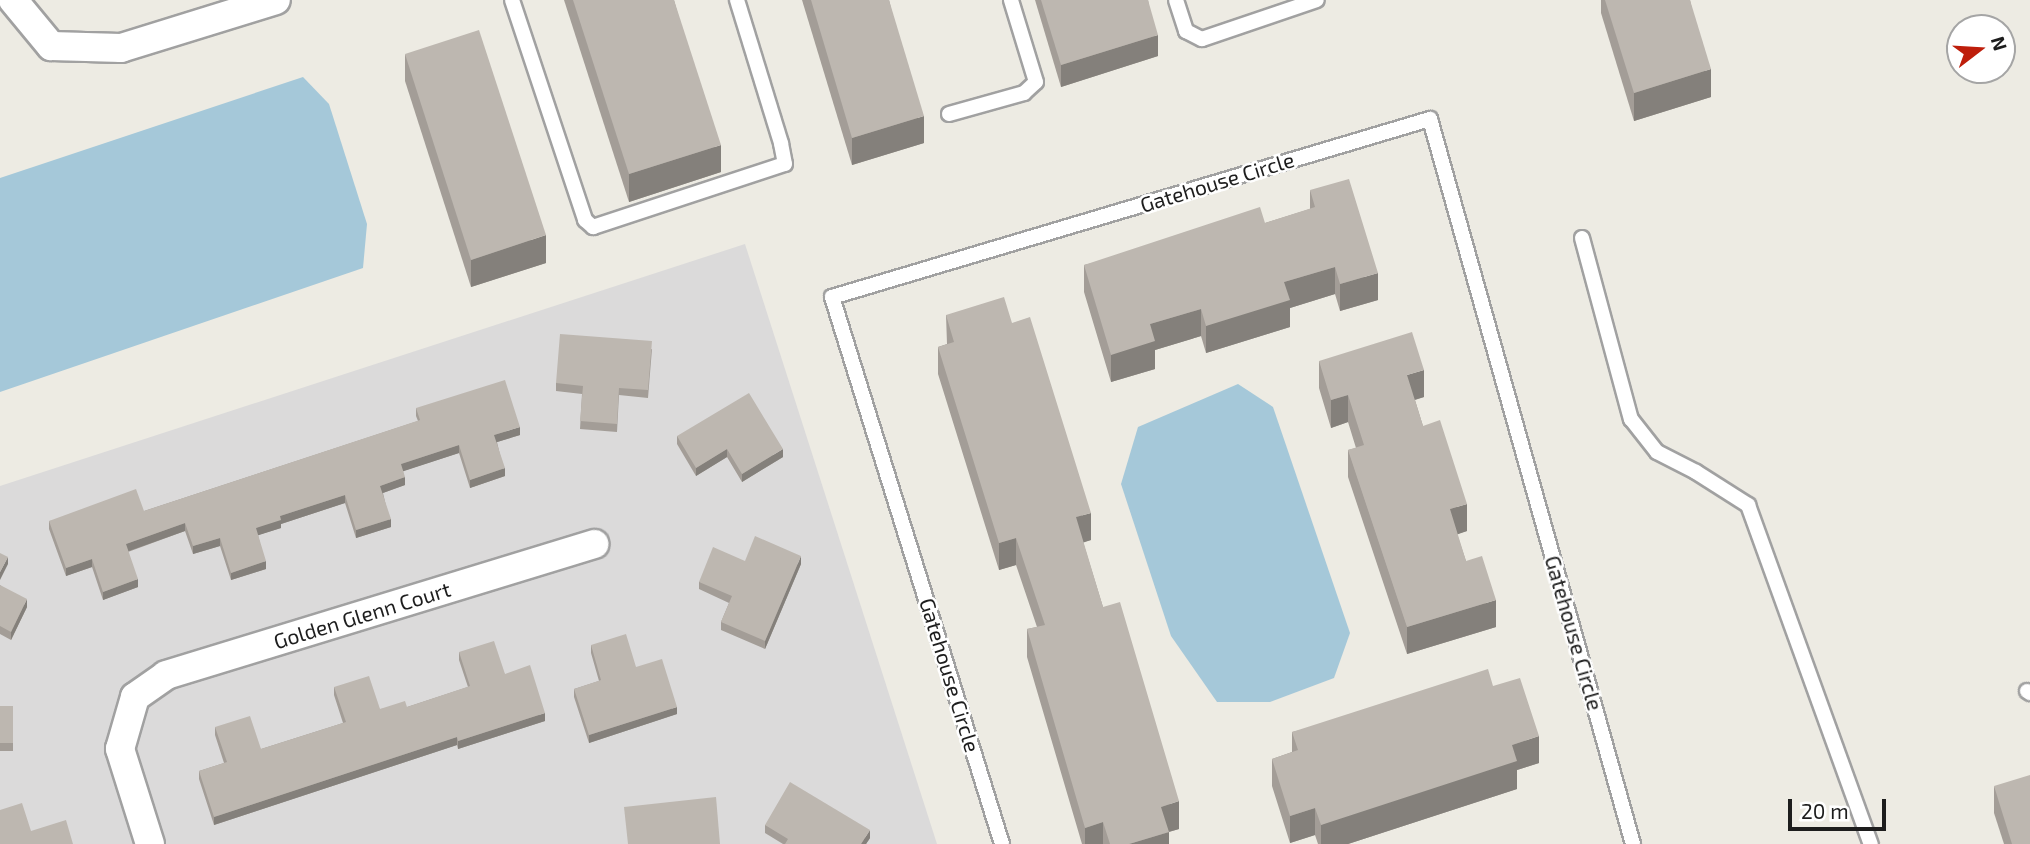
<!DOCTYPE html>
<style>
body{margin:0}
#map{position:relative;width:2030px;height:844px;overflow:hidden;background:#edebe3;font-family:"Exo 2",sans-serif}
div>[style]{position:absolute}
.residential>*{inset:0;background:#dbdada}
.water>*{inset:0;background:#a5c8d9}
.roads{filter:drop-shadow(2px 0 #a1a1a1) drop-shadow(-2px 0 #a1a1a1) drop-shadow(0 2px #a1a1a1) drop-shadow(0 -2px #a1a1a1)}
.service>*{height:14px;margin:-7px;padding:0 7px;transform-origin:7px;border-radius:7px;background:#fff}
.minor>*{height:28px;margin:-14px;padding:0 14px;transform-origin:14px;border-radius:14px;background:#fff}
.wall>*{inset:0;background:#a39d97}
.shaded-wall>*{inset:0;background:#84807b}
.building>*{inset:0;background:#bdb7b0}
span{translate:-50% -50%;white-space:nowrap;text-align:center;line-height:1.15;-webkit-text-stroke:5px #fff;paint-order:stroke}
.street-label{font-size:21px;color:#1d1d1d}
.north{position:absolute;left:1946px;top:14px;width:70px;height:70px;box-sizing:border-box;background:#fff;border:2px solid #a5a5a5;border-radius:50%;rotate:73deg;font-size:19px;font-weight:700;line-height:28px;text-align:center;color:#1d1d1d}
.north::after{content:'';display:block;margin:auto;width:24px;height:32px;background:#be1e0b;clip-path:polygon(50% 0,100% 100%,50% 72%,0 100%)}
.scale{position:absolute;left:1788px;top:799px;width:98px;height:32px;box-sizing:border-box;border:4px solid #1d1d1d;border-top:0;padding-left:9px;font-size:21px;line-height:24px;white-space:nowrap;color:#1d1d1d;-webkit-text-stroke:5px #fff;paint-order:stroke}
</style>
<div id="map">
<div class="residential">
<i style="clip-path:polygon(745px 244px,937px 844px,0 844px,0 486px)"></i>
</div>
<div class="water">
<i style="clip-path:polygon(303px 77px,329px 104px,367px 224px,363px 268px,0 392px,0 178px)"></i>
<i style="clip-path:polygon(1238px 384px,1273px 407px,1350px 633px,1334px 678px,1270px 702px,1217px 702px,1171px 636px,1121px 484px,1138px 427px)"></i>
</div>
<div class="roads">
<div class="service">
<i style="left:512px;top:0;width:232px;rotate:71.6deg"></i>
<i style="left:585px;top:220px;width:11px;rotate:41deg"></i>
<i style="left:593px;top:227px;width:202px;rotate:-18.2deg"></i>
<i style="left:785px;top:164px;width:21px;rotate:-101deg"></i>
<i style="left:781px;top:143px;width:150px;rotate:-107.1deg"></i>
<i style="left:1176px;top:0;width:33px;rotate:72deg"></i>
<i style="left:1186px;top:31px;width:18px;rotate:27deg"></i>
<i style="left:1202px;top:39px;width:121px;rotate:-18.7deg"></i>
<i style="left:949px;top:114px;width:78px;rotate:-15.6deg"></i>
<i style="left:1024px;top:93px;width:16px;rotate:-43deg"></i>
<i style="left:1036px;top:82px;width:86px;rotate:-107deg"></i>
<i style="left:1582px;top:238px;width:188px;rotate:74.9deg"></i>
<i style="left:1631px;top:419px;width:42px;rotate:51.8deg"></i>
<i style="left:1657px;top:452px;width:44px;rotate:27.1deg"></i>
<i style="left:1696px;top:472px;width:62px;rotate:32.4deg"></i>
<i style="left:1748px;top:505px;width:361px;rotate:70.1deg"></i>
<i style="left:2027px;top:691px;width:4px;rotate:34deg"></i>
<i style="left:1002px;top:844px;width:573px;rotate:-107.26deg"></i>
<i style="left:832px;top:297px;width:624px;rotate:-16.58deg"></i>
<i style="left:1430px;top:119px;width:753px;rotate:74.36deg"></i>
</div>
<div class="minor">
<i style="left:13px;top:0;width:60px;rotate:50.4deg"></i>
<i style="left:51px;top:46px;width:70px;rotate:1.6deg"></i>
<i style="left:121px;top:48px;width:162px;rotate:-17.2deg"></i>
<i style="left:150px;top:844px;width:100px;rotate:-107.5deg"></i>
<i style="left:120px;top:749px;width:54px;rotate:-73.9deg"></i>
<i style="left:135px;top:697px;width:38px;rotate:-35deg"></i>
<i style="left:166px;top:675px;width:448px;rotate:-17deg"></i>
</div>
</div>
<div class="wall">
<i style="clip-path:polygon(564px 0,674px 0,721px 172px,629px 202px)"></i>
<i style="clip-path:polygon(802px 0,889px 0,924px 143px,852px 165px)"></i>
<i style="clip-path:polygon(1035px 0,1148px 0,1158px 56px,1061px 87px)"></i>
<i style="clip-path:polygon(1601px 0,1690px 0,1711px 97px,1634px 121px,1601px 13px)"></i>
<i style="clip-path:polygon(405px 54px,546px 263px,471px 287px,405px 81px)"></i>
<i style="clip-path:polygon(1310px 190px,1378px 300px,1340px 311px,1335px 294px,1290px 308px,1290px 327px,1206px 353px,1201px 336px,1155px 350px,1155px 369px,1111px 382px,1084px 292px,1084px 265px,1265px 223px,1310px 209px)"></i>
<i style="clip-path:polygon(946px 315px,1012px 323px,1091px 540px,1083px 542px,1103px 607px,1179px 829px,1169px 832px,1169px 844px,1082px 844px,1027px 657px,1027px 629px,1037px 627px,1016px 565px,999px 570px,938px 374px,938px 347px,947px 344px)"></i>
<i style="clip-path:polygon(652px 349px,648px 398px,619px 395px,617px 432px,580px 429px,582px 394px,556px 391px,556px 383px)"></i>
<i style="clip-path:polygon(1319px 361px,1424px 397px,1415px 400px,1423px 426px,1467px 531px,1457px 534px,1466px 561px,1496px 627px,1407px 654px,1348px 477px,1348px 450px,1356px 448px,1348px 422px,1331px 428px,1319px 388px)"></i>
<i style="clip-path:polygon(416px 408px,520px 435px,497px 442px,505px 476px,470px 488px,459px 453px,403px 471px,405px 485px,383px 493px,391px 527px,356px 538px,345px 503px,281px 524px,281px 528px,258px 535px,266px 569px,231px 580px,220px 546px,193px 554px,185px 531px,128px 552px,138px 587px,103px 600px,92px 567px,66px 576px,49px 529px,49px 521px,144px 511px,418px 421px,416px 416px)"></i>
<i style="clip-path:polygon(677px 436px,783px 457px,742px 482px,727px 457px,696px 476px,677px 444px)"></i>
<i style="clip-path:polygon(745px 561px,801px 564px,765px 649px,721px 630px,721px 622px,729px 603px,699px 589px,699px 582px)"></i>
<i style="clip-path:polygon(0 585px,27px 607px,11px 640px,0 634px)"></i>
<i style="clip-path:polygon(591px 645px,636px 667px,677px 714px,589px 743px,574px 697px,574px 689px,599px 681px,591px 653px)"></i>
<i style="clip-path:polygon(459px 652px,505px 674px,545px 721px,458px 749px,457px 745px,214px 825px,199px 779px,199px 771px,224px 763px,215px 735px,215px 727px,261px 749px,343px 723px,334px 695px,334px 687px,380px 709px,407px 707px,468px 687px,459px 660px)"></i>
<i style="clip-path:polygon(1493px 686px,1539px 763px,1517px 770px,1517px 789px,1348px 844px,1318px 844px,1315px 835px,1290px 843px,1272px 786px,1272px 759px,1292px 752px,1292px 732px)"></i>
<i style="clip-path:polygon(0 706px,13px 706px,13px 751px,0 751px)"></i>
<i style="clip-path:polygon(1994px 786px,2030px 844px,2004px 844px,1994px 813px)"></i>
<i style="clip-path:polygon(765px 825px,870px 838px,866px 844px,783px 844px,765px 833px)"></i>
</div>
<div class="shaded-wall">
<i style="clip-path:polygon(1158px 35px,1158px 56px,1061px 87px,1061px 65px)"></i>
<i style="clip-path:polygon(1711px 69px,1711px 97px,1634px 121px,1634px 93px)"></i>
<i style="clip-path:polygon(924px 116px,924px 143px,852px 165px,852px 138px)"></i>
<i style="clip-path:polygon(721px 145px,721px 172px,629px 202px,629px 174px)"></i>
<i style="clip-path:polygon(546px 235px,546px 263px,471px 287px,471px 260px)"></i>
<i style="clip-path:polygon(1335px 267px,1335px 294px,1290px 308px,1290px 327px,1206px 353px,1206px 326px,1284px 282px)"></i>
<i style="clip-path:polygon(1378px 273px,1378px 300px,1340px 311px,1340px 284px)"></i>
<i style="clip-path:polygon(1201px 309px,1201px 336px,1155px 350px,1155px 369px,1111px 382px,1111px 355px,1150px 324px)"></i>
<i style="clip-path:polygon(1424px 370px,1424px 397px,1407px 402px,1407px 375px)"></i>
<i style="clip-path:polygon(1348px 395px,1348px 422px,1331px 428px,1331px 400px)"></i>
<i style="clip-path:polygon(520px 427px,520px 435px,494px 443px,494px 435px)"></i>
<i style="clip-path:polygon(459px 445px,459px 453px,401px 472px,401px 464px)"></i>
<i style="clip-path:polygon(727px 449px,727px 457px,696px 476px,696px 468px)"></i>
<i style="clip-path:polygon(783px 449px,783px 457px,742px 482px,742px 474px)"></i>
<i style="clip-path:polygon(505px 468px,505px 476px,470px 488px,470px 480px)"></i>
<i style="clip-path:polygon(405px 477px,405px 485px,380px 494px,380px 486px)"></i>
<i style="clip-path:polygon(345px 495px,345px 503px,281px 524px,281px 528px,256px 536px,256px 528px,280px 516px)"></i>
<i style="clip-path:polygon(1467px 504px,1467px 531px,1450px 537px,1450px 509px)"></i>
<i style="clip-path:polygon(1091px 513px,1091px 540px,1076px 545px,1076px 517px)"></i>
<i style="clip-path:polygon(391px 519px,391px 527px,356px 538px,356px 530px)"></i>
<i style="clip-path:polygon(185px 523px,185px 531px,126px 552px,126px 544px)"></i>
<i style="clip-path:polygon(220px 538px,220px 546px,193px 554px,193px 546px)"></i>
<i style="clip-path:polygon(1016px 538px,1016px 565px,999px 570px,999px 543px)"></i>
<i style="clip-path:polygon(801px 556px,801px 564px,765px 649px,765px 641px)"></i>
<i style="clip-path:polygon(8px 557px,8px 564px,0 580px,0 572px)"></i>
<i style="clip-path:polygon(92px 559px,92px 567px,66px 576px,66px 568px)"></i>
<i style="clip-path:polygon(266px 561px,266px 569px,231px 580px,231px 573px)"></i>
<i style="clip-path:polygon(138px 579px,138px 587px,103px 600px,103px 592px)"></i>
<i style="clip-path:polygon(27px 599px,27px 607px,11px 640px,11px 632px)"></i>
<i style="clip-path:polygon(1496px 600px,1496px 627px,1407px 654px,1407px 627px)"></i>
<i style="clip-path:polygon(677px 707px,677px 714px,589px 743px,589px 735px)"></i>
<i style="clip-path:polygon(545px 713px,545px 721px,458px 749px,458px 741px)"></i>
<i style="clip-path:polygon(1539px 736px,1539px 763px,1517px 770px,1517px 789px,1348px 844px,1321px 844px,1321px 825px,1512px 745px)"></i>
<i style="clip-path:polygon(457px 737px,457px 745px,214px 825px,214px 817px)"></i>
<i style="clip-path:polygon(1179px 801px,1179px 829px,1161px 834px,1161px 807px)"></i>
<i style="clip-path:polygon(1315px 808px,1315px 835px,1290px 843px,1290px 816px)"></i>
<i style="clip-path:polygon(1103px 822px,1103px 844px,1085px 844px,1085px 828px)"></i>
<i style="clip-path:polygon(870px 830px,870px 838px,866px 844px,861px 844px)"></i>
<i style="clip-path:polygon(1169px 832px,1169px 844px,1129px 844px)"></i>
</div>
<div class="building">
<i style="clip-path:polygon(573px 0,674px 0,721px 145px,629px 174px)"></i>
<i style="clip-path:polygon(811px 0,889px 0,924px 116px,852px 138px)"></i>
<i style="clip-path:polygon(1041px 0,1148px 0,1158px 35px,1061px 65px)"></i>
<i style="clip-path:polygon(1605px 0,1690px 0,1711px 69px,1634px 93px)"></i>
<i style="clip-path:polygon(479px 30px,546px 235px,471px 260px,405px 54px)"></i>
<i style="clip-path:polygon(1349px 179px,1378px 273px,1340px 284px,1335px 267px,1284px 282px,1290px 300px,1206px 326px,1201px 309px,1150px 324px,1155px 341px,1111px 355px,1084px 265px,1260px 207px,1265px 223px,1315px 207px,1310px 190px)"></i>
<i style="clip-path:polygon(1004px 297px,1012px 323px,1030px 317px,1091px 513px,1076px 517px,1103px 607px,1120px 602px,1179px 801px,1161px 807px,1169px 832px,1129px 844px,1110px 844px,1103px 822px,1085px 828px,1027px 629px,1045px 625px,1016px 538px,999px 543px,938px 347px,954px 342px,946px 315px)"></i>
<i style="clip-path:polygon(1412px 332px,1424px 370px,1407px 375px,1423px 426px,1440px 420px,1467px 504px,1450px 509px,1466px 561px,1482px 556px,1496px 600px,1407px 627px,1348px 450px,1364px 445px,1348px 395px,1331px 400px,1319px 361px)"></i>
<i style="clip-path:polygon(560px 334px,652px 341px,648px 390px,619px 388px,617px 424px,580px 421px,583px 386px,556px 383px)"></i>
<i style="clip-path:polygon(505px 380px,520px 427px,494px 435px,505px 468px,470px 480px,459px 445px,401px 464px,405px 477px,380px 486px,391px 519px,356px 530px,345px 495px,280px 516px,281px 520px,256px 528px,266px 561px,231px 573px,220px 538px,193px 546px,185px 523px,126px 544px,138px 579px,103px 592px,92px 559px,66px 568px,49px 521px,136px 489px,144px 511px,420px 420px,416px 408px)"></i>
<i style="clip-path:polygon(749px 393px,783px 449px,742px 474px,727px 449px,696px 468px,677px 436px)"></i>
<i style="clip-path:polygon(755px 536px,801px 556px,765px 641px,721px 622px,732px 596px,699px 582px,713px 547px,745px 561px)"></i>
<i style="clip-path:polygon(0 553px,8px 557px,0 572px)"></i>
<i style="clip-path:polygon(0 585px,27px 599px,11px 632px,0 626px)"></i>
<i style="clip-path:polygon(626px 634px,636px 667px,662px 659px,677px 707px,589px 735px,574px 689px,601px 680px,591px 645px)"></i>
<i style="clip-path:polygon(494px 641px,505px 674px,530px 665px,545px 713px,458px 741px,457px 737px,214px 817px,199px 771px,227px 762px,215px 727px,250px 716px,261px 749px,346px 722px,334px 687px,369px 676px,380px 709px,405px 701px,407px 707px,470px 686px,459px 652px)"></i>
<i style="clip-path:polygon(1488px 669px,1493px 686px,1520px 678px,1539px 736px,1512px 745px,1517px 761px,1321px 825px,1315px 808px,1290px 816px,1272px 759px,1298px 750px,1292px 732px)"></i>
<i style="clip-path:polygon(0 706px,13px 706px,13px 743px,0 743px)"></i>
<i style="clip-path:polygon(2030px 775px,2030px 844px,2012px 844px,1994px 786px)"></i>
<i style="clip-path:polygon(790px 782px,870px 830px,861px 844px,785px 844px,788px 839px,765px 825px)"></i>
<i style="clip-path:polygon(716px 797px,720px 844px,628px 844px,624px 807px)"></i>
<i style="clip-path:polygon(22px 803px,31px 831px,66px 820px,73px 844px,0 844px,0 810px)"></i>
</div>
<div class="street-label">
<span style="left:1217px;top:182px;rotate:-17deg">Gatehouse Circle</span>
<span style="left:362px;top:615px;rotate:-17deg">Golden Glenn Court</span>
<span style="left:1574px;top:633px;rotate:74deg">Gatehouse Circle</span>
<span style="left:950px;top:675px;rotate:73deg">Gatehouse Circle</span>
</div>
<div class="north">N</div>
<div class="scale">20 m</div>
</div>
